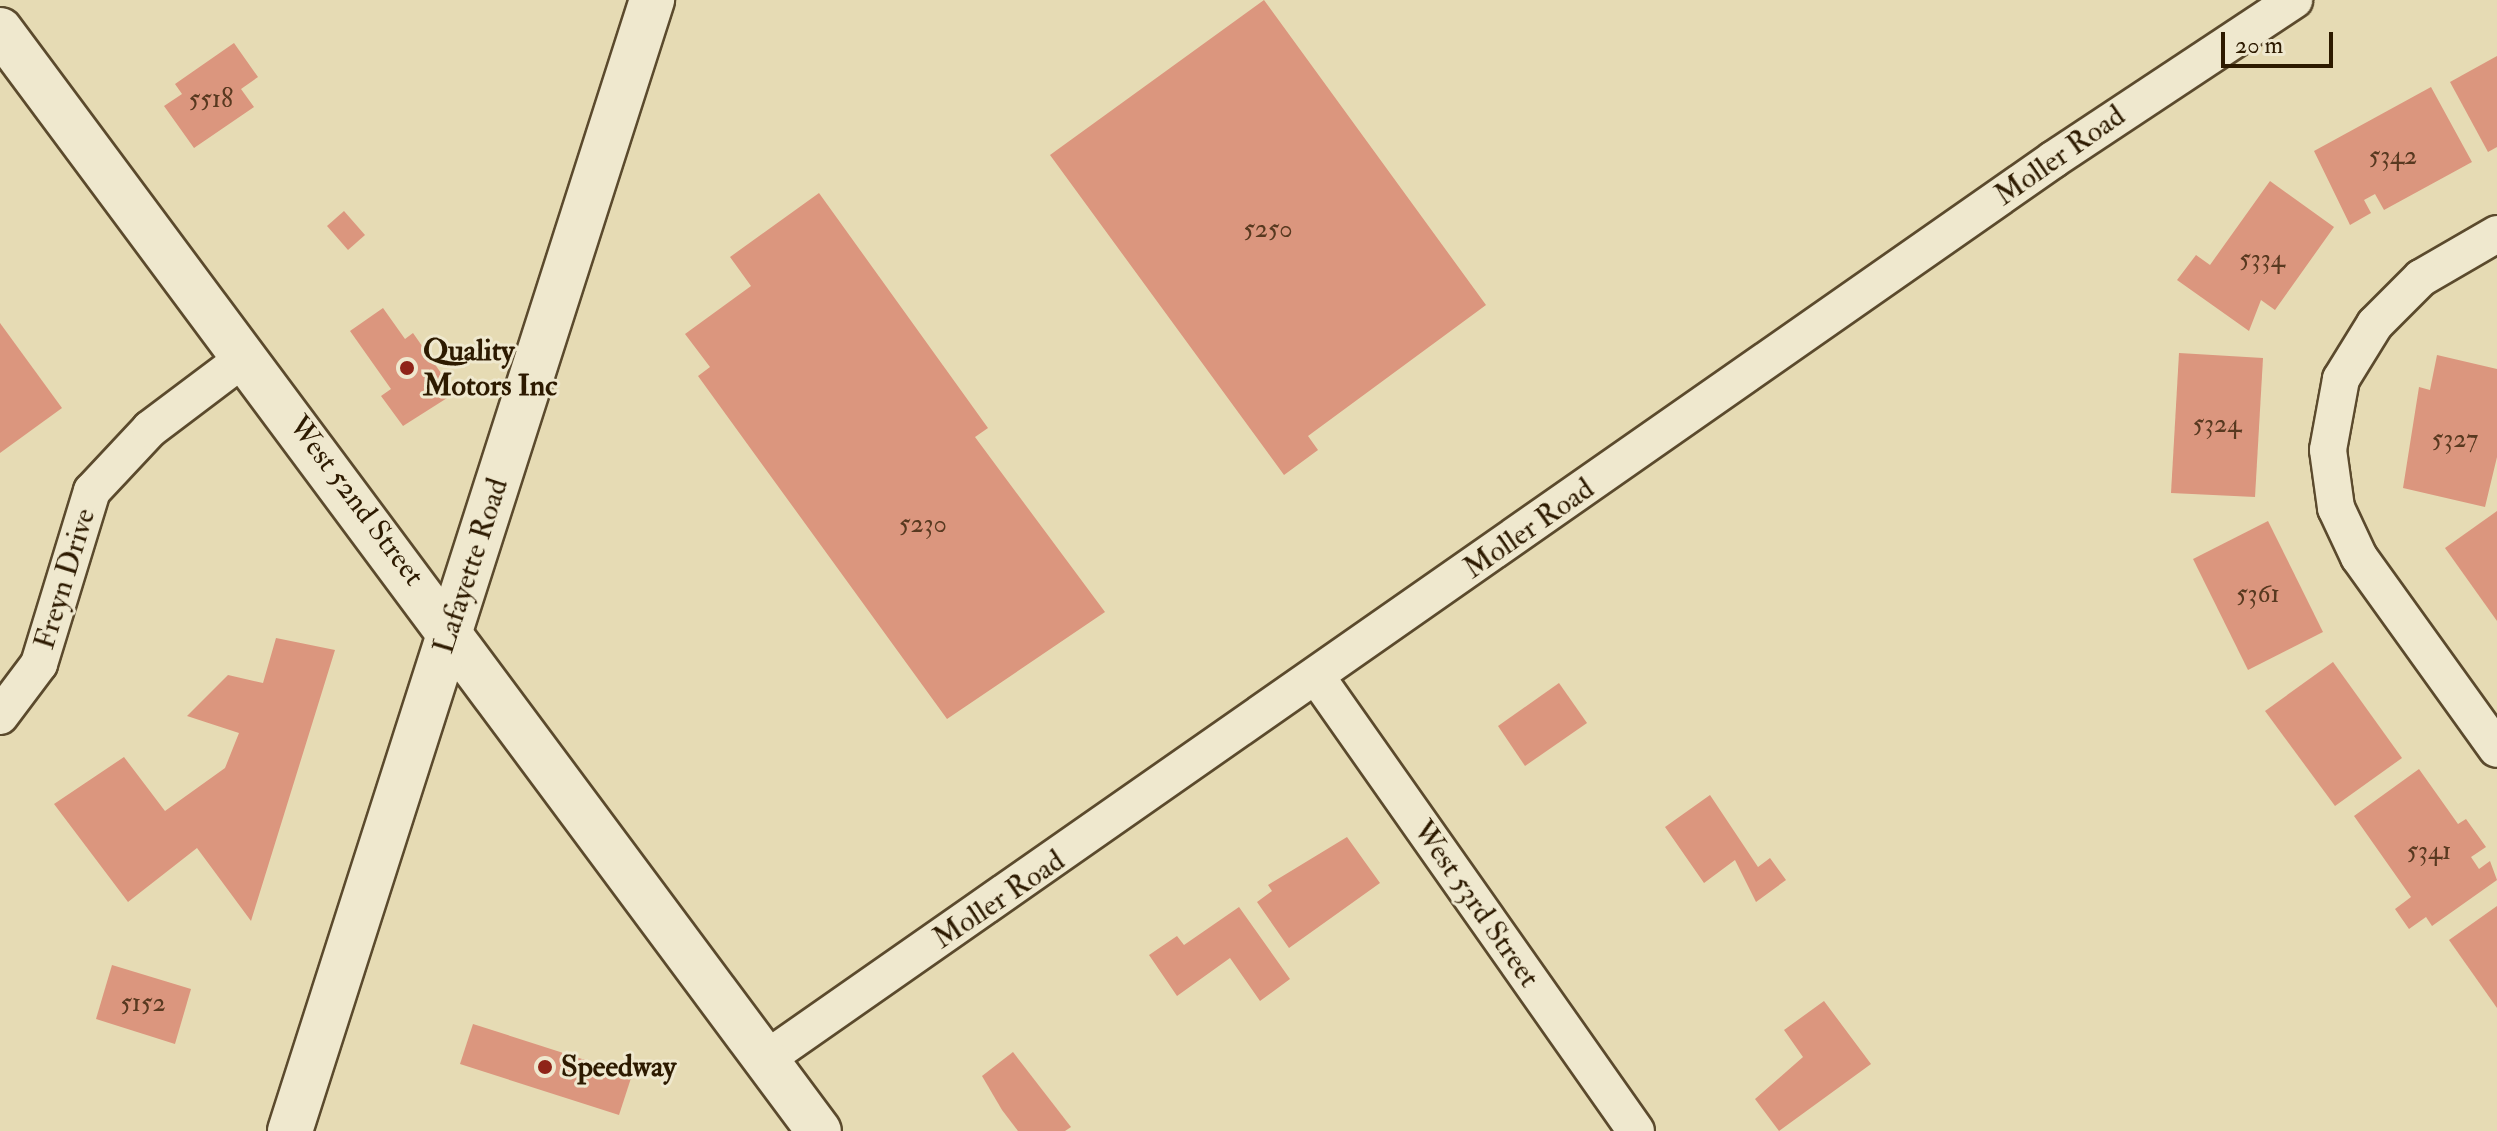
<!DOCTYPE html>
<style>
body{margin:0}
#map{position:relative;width:2497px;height:1131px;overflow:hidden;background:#e6dbb4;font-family:"IM FELL Double Pica",serif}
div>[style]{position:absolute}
.building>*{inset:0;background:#db967e}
.roads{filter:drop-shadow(2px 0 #5b4a2d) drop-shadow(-2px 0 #5b4a2d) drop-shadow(0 2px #5b4a2d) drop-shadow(0 -2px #5b4a2d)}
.street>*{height:36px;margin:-18px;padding:0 18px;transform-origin:18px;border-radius:18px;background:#efe8ce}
.secondary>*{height:44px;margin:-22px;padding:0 22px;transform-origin:22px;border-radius:22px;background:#efe8ce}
.dots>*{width:22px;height:22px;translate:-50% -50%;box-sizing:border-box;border:4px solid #efe8ce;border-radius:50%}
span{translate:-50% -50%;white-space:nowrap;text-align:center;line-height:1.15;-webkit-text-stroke:6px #efe8ce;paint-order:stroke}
.number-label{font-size:26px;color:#583920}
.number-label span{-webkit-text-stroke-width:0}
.street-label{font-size:30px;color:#2d1a00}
.poi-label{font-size:30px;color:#2d1a00;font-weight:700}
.left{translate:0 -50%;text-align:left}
.scale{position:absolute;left:2221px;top:32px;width:112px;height:36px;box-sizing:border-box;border:4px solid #2d1a00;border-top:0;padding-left:10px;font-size:24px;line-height:28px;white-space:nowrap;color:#2d1a00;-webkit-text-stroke:6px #efe8ce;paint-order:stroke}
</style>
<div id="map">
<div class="building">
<i style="clip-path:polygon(1264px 0,1486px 305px,1308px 436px,1318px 450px,1284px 475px,1050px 155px)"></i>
<i style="clip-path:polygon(234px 43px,258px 77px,241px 89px,254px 107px,194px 148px,164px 106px,182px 94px,175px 84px)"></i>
<i style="clip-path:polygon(2497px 56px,2497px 147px,2488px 152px,2450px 82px)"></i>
<i style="clip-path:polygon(2431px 87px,2472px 162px,2384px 210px,2375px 194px,2364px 200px,2371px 213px,2350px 225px,2314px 151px)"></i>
<i style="clip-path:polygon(2270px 181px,2334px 227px,2275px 310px,2261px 300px,2249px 331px,2177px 280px,2196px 255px,2210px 265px)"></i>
<i style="clip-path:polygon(819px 193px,988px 428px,975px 437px,1105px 612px,947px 719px,698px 376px,710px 367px,685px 334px,751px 286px,730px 257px)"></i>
<i style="clip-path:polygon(344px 211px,365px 235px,348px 250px,327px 226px)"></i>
<i style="clip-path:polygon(383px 308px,405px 339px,413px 333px,455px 393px,403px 426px,381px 396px,391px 389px,350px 331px)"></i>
<i style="clip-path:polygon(0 323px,62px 408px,0 453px)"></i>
<i style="clip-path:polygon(2179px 353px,2263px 358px,2255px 497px,2171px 493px)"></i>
<i style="clip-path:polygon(2437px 355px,2497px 369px,2497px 457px,2485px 507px,2403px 488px,2419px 387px,2430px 390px)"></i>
<i style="clip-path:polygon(2497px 511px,2497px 621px,2445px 548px)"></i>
<i style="clip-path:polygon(2268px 521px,2323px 632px,2248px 670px,2193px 559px)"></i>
<i style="clip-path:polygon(276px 638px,335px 650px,251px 921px,197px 848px,128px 902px,54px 804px,124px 757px,165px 811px,225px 768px,239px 733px,187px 716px,228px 675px,263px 683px)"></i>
<i style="clip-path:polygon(2333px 662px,2402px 758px,2335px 806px,2265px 711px)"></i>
<i style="clip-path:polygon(1559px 683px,1587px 723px,1525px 766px,1498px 726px)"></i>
<i style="clip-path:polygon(2419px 769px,2458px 824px,2466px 819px,2486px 847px,2471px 857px,2479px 869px,2490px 861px,2497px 880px,2432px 926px,2426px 917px,2409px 929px,2395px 909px,2411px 897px,2354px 816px)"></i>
<i style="clip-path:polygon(1710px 795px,1758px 867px,1770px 858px,1786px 880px,1756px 902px,1735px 860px,1704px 883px,1665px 827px)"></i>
<i style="clip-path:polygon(1347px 837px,1380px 883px,1289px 948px,1257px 902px,1272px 891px,1268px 885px)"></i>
<i style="clip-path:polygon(2497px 906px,2497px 1008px,2449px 940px)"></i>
<i style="clip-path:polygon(1239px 907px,1290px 979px,1260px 1001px,1230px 958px,1177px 996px,1149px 955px,1177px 936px,1184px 945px)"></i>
<i style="clip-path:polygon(112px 965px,191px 989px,175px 1044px,96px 1019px)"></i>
<i style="clip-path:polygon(1824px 1001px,1871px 1064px,1779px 1131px,1755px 1099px,1803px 1057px,1784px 1030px)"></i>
<i style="clip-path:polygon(473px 1024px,632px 1075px,619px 1115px,460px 1064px)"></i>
<i style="clip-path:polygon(1013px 1052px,1071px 1127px,1065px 1131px,1018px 1131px,1002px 1110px,982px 1076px)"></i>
</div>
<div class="roads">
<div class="street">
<i style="left:2497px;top:234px;width:88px;rotate:149.9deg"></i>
<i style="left:2421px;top:278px;width:65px;rotate:135deg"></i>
<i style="left:2375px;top:324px;width:65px;rotate:121.7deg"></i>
<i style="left:2341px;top:379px;width:72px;rotate:100.4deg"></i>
<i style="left:2328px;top:450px;width:59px;rotate:82.1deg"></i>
<i style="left:2336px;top:508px;width:54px;rotate:64.9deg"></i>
<i style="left:2359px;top:557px;width:236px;rotate:54.3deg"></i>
<i style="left:1316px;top:676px;width:556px;rotate:54.88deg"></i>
<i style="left:0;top:716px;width:65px;rotate:-53.1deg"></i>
<i style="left:39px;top:664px;width:181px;rotate:-73deg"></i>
<i style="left:92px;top:491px;width:85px;rotate:-46.9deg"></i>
<i style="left:150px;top:429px;width:121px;rotate:-37deg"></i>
<i style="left:766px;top:1059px;width:1571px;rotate:-34.94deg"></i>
<i style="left:2054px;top:159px;width:288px;rotate:-33.5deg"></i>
</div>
<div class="secondary">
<i style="left:0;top:30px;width:1372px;rotate:53.36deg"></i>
<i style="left:290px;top:1131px;width:1188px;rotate:-72.25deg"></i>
</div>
</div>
<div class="dots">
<i style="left:407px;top:368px;background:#8f2418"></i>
<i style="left:545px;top:1067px;background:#8f2418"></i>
</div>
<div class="number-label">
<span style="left:211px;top:100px">5518</span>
<span style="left:2393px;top:157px">5342</span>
<span style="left:1268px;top:230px">5250</span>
<span style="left:2262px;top:260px">5334</span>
<span style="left:2217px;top:425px">5324</span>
<span style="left:2455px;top:440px">5327</span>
<span style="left:923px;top:525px">5230</span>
<span style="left:2258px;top:595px">5361</span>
<span style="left:2429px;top:852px">5341</span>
<span style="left:143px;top:1004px">5152</span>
</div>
<div class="street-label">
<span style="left:2060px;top:156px;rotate:-35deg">Moller Road</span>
<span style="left:356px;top:501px;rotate:53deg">West 52nd Street</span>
<span style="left:1529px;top:529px;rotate:-35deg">Moller Road</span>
<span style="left:471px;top:566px;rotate:-72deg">Lafayette Road</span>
<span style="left:65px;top:579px;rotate:-73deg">Freyn Drive</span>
<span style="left:999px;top:900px;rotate:-34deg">Moller Road</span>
<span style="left:1476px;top:904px;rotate:55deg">West 53rd Street</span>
</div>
<div class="poi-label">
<span class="left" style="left:423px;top:368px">Quality<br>Motors Inc</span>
<span class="left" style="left:561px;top:1067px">Speedway</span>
</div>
<div class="scale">20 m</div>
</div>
